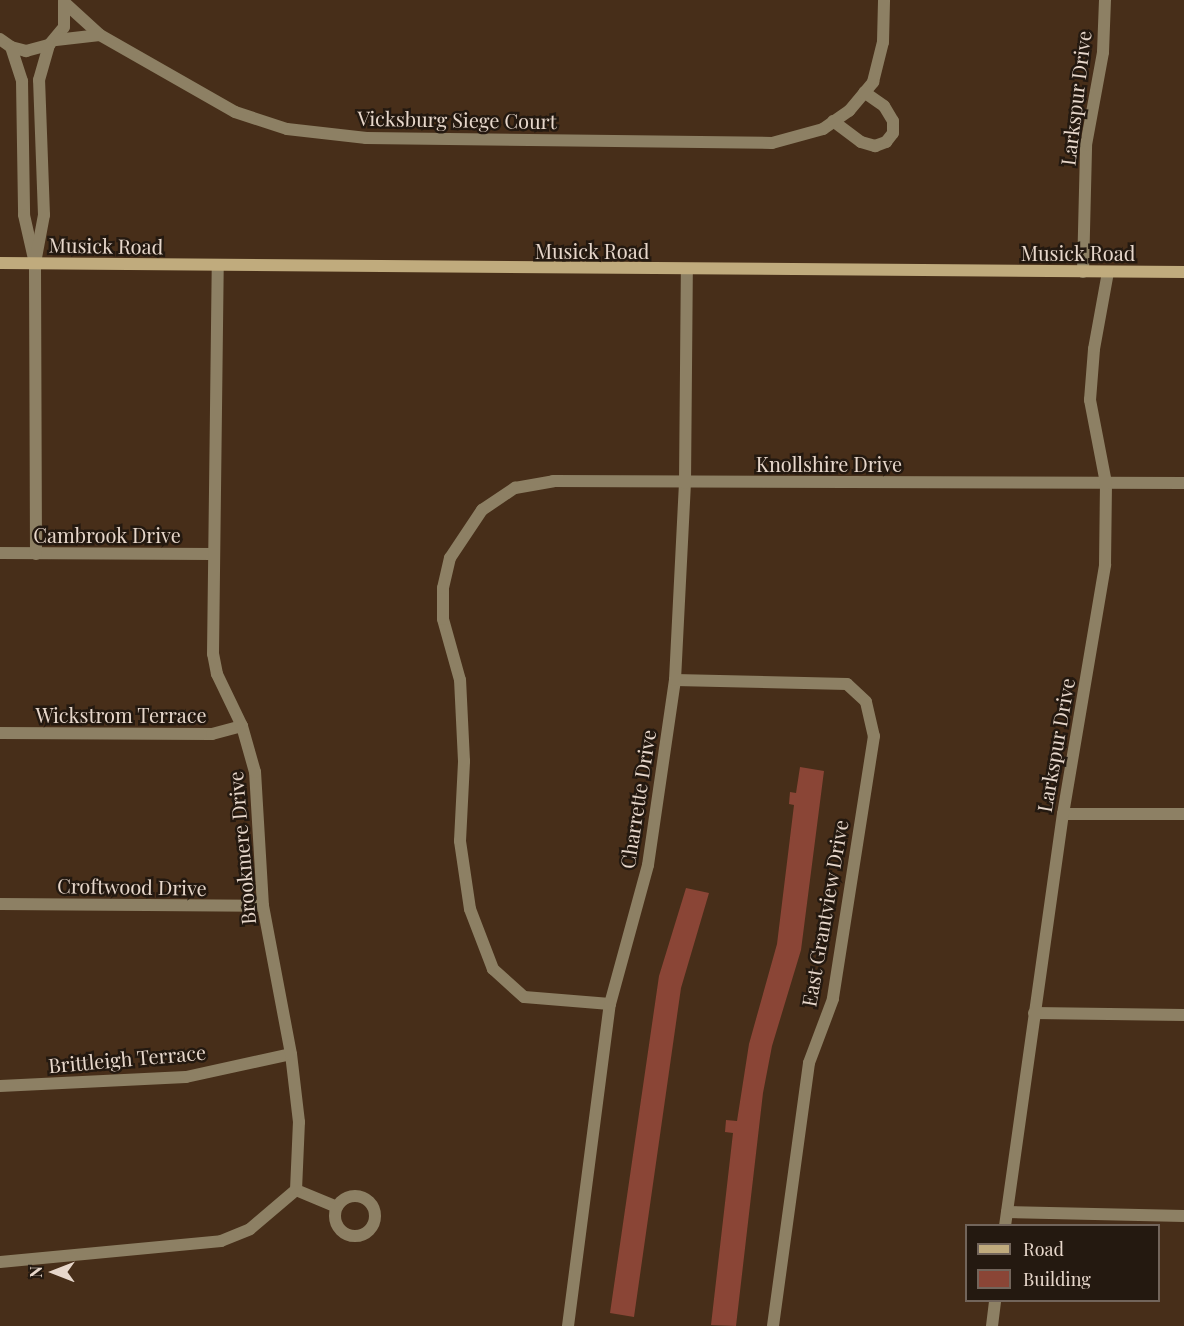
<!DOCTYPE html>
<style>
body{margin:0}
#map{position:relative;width:1184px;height:1326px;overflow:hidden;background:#472e19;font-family:"Playfair Display",serif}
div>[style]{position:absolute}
.building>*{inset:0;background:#8a4536}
.street>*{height:12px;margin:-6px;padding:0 6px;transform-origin:6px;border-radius:6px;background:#8d8064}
.street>.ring{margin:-6px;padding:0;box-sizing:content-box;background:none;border:12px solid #8d8064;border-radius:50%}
.secondary>*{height:12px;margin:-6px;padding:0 6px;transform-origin:6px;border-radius:6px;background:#c0ab7d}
span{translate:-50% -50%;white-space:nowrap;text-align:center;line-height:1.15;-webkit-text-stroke:5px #241910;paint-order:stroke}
.street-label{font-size:20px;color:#e7d7cb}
.legend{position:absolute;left:965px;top:1224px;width:195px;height:78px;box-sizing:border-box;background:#241910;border:2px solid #72655b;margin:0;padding:8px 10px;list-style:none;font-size:18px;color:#e7d7cb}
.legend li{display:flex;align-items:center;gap:12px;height:30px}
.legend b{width:30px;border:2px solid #72655b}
.north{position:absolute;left:24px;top:1242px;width:60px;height:60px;-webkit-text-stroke:4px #241910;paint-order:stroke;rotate:270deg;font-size:16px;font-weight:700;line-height:24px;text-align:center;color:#e7d7cb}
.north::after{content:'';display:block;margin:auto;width:21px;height:27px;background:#e7d7cb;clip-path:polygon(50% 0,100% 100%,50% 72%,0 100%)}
</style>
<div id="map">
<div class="building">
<i style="clip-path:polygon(800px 767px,824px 771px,801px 950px,772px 1046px,763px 1093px,736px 1326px,711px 1325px,733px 1133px,725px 1132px,726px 1120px,737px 1121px,749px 1044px,777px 944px,794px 805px,789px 804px,790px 792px,796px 793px)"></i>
<i style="clip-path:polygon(686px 888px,709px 893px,681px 988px,634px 1317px,610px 1313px,659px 976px)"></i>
</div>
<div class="street">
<i style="left:65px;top:3px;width:47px;rotate:42.4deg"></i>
<i style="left:100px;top:35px;width:155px;rotate:29.7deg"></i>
<i style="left:235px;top:112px;width:55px;rotate:18.1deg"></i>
<i style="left:287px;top:129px;width:80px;rotate:6.5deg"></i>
<i style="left:366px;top:138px;width:406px;rotate:0.7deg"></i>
<i style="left:772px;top:143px;width:53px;rotate:-15.4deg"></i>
<i style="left:823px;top:129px;width:32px;rotate:-35deg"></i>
<i style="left:849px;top:111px;width:38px;rotate:-50deg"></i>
<i style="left:873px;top:82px;width:41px;rotate:-76deg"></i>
<i style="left:883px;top:42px;width:42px;rotate:-88.6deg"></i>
<i style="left:0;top:39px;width:14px;rotate:36deg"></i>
<i style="left:11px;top:47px;width:16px;rotate:15deg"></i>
<i style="left:26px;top:51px;width:24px;rotate:-15deg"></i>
<i style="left:49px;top:45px;width:23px;rotate:-50deg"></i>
<i style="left:64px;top:27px;width:26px;rotate:-90deg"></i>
<i style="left:56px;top:40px;width:44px;rotate:-6.5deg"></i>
<i style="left:11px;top:47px;width:36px;rotate:72deg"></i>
<i style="left:22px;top:81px;width:134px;rotate:89.1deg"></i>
<i style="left:24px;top:215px;width:45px;rotate:77.2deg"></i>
<i style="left:833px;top:121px;width:35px;rotate:37deg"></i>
<i style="left:861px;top:142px;width:15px;rotate:16deg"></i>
<i style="left:875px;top:146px;width:12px;rotate:-20deg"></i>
<i style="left:886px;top:142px;width:11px;rotate:-52deg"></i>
<i style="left:893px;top:133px;width:12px;rotate:-90deg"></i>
<i style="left:893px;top:121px;width:17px;rotate:-121deg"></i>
<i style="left:884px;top:106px;width:24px;rotate:-145deg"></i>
<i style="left:1083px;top:272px;width:127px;rotate:-88.6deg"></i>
<i style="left:1086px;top:145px;width:95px;rotate:-79.6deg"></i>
<i style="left:1103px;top:52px;width:52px;rotate:-87.8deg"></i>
<i style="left:0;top:553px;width:214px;rotate:0.3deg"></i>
<i style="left:36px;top:554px;width:291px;rotate:-90.2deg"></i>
<i style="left:35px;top:263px;width:49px;rotate:-79.4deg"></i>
<i style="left:44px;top:215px;width:135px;rotate:-92.1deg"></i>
<i style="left:39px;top:80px;width:36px;rotate:-74deg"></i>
<i style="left:675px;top:680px;width:172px;rotate:1.3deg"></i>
<i style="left:847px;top:684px;width:26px;rotate:43deg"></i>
<i style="left:866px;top:702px;width:35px;rotate:77deg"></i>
<i style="left:874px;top:736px;width:266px;rotate:98.9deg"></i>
<i style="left:833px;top:999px;width:68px;rotate:110.6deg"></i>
<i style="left:809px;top:1063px;width:265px;rotate:97.8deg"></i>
<i style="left:0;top:733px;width:212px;rotate:0.3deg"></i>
<i style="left:212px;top:734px;width:31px;rotate:-15deg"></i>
<i style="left:1063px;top:814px;width:121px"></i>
<i style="left:0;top:904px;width:263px;rotate:0.4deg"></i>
<i style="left:610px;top:1004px;width:86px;rotate:-175.3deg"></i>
<i style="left:524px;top:997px;width:42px;rotate:-137.9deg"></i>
<i style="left:493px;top:969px;width:64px;rotate:-111deg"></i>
<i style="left:470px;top:909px;width:69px;rotate:-98.4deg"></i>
<i style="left:460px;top:841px;width:80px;rotate:-87.1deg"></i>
<i style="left:464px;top:761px;width:81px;rotate:-92.8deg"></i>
<i style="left:460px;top:680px;width:63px;rotate:-105.6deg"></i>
<i style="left:443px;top:619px;width:31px;rotate:-90deg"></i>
<i style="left:443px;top:588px;width:31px;rotate:-77deg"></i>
<i style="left:450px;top:558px;width:58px;rotate:-56.3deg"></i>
<i style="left:482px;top:510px;width:40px;rotate:-34deg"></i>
<i style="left:515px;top:488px;width:39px;rotate:-10deg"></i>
<i style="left:553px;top:481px;width:631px;rotate:0.18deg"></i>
<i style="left:1034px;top:1013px;width:150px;rotate:0.8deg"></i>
<i style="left:0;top:1086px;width:186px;rotate:-2.8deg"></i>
<i style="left:186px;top:1077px;width:107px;rotate:-12.4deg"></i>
<i style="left:296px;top:1190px;width:44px;rotate:22.5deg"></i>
<i class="ring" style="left:335px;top:1196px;width:28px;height:28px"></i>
<i style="left:1007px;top:1212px;width:177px;rotate:1.3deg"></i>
<i style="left:1005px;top:1226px;width:416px;rotate:-82deg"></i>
<i style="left:1063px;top:814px;width:253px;rotate:-80.4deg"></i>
<i style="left:1105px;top:565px;width:82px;rotate:-89.3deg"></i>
<i style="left:1106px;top:483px;width:85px;rotate:-100.9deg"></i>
<i style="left:1090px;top:400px;width:51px;rotate:-85.5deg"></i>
<i style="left:1094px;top:349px;width:78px;rotate:-79.7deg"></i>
<i style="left:0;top:1262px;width:222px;rotate:-5.4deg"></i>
<i style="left:221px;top:1241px;width:31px;rotate:-22deg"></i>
<i style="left:250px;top:1229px;width:60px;rotate:-40.3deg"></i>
<i style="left:296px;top:1190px;width:68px;rotate:-87.5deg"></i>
<i style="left:299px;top:1122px;width:68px;rotate:-96.7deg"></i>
<i style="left:291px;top:1054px;width:151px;rotate:-100.7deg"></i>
<i style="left:263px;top:906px;width:134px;rotate:-93.4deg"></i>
<i style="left:255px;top:772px;width:48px;rotate:-105.8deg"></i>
<i style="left:242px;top:726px;width:58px;rotate:-115.7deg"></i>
<i style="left:217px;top:674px;width:20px;rotate:-101deg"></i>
<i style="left:213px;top:654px;width:387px;rotate:-89.3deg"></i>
<i style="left:568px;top:1326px;width:325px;rotate:-82.6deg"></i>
<i style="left:610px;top:1004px;width:144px;rotate:-74.7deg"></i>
<i style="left:648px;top:865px;width:187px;rotate:-81.7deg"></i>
<i style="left:675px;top:680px;width:197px;rotate:-87.1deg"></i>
<i style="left:685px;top:483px;width:212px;rotate:-89.5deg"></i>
<i style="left:992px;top:1326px;width:26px;rotate:-83deg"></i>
</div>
<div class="secondary">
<i style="left:0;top:263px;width:1184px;rotate:0.44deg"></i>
</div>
<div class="street-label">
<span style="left:1075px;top:98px;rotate:-83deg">Larkspur Drive</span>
<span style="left:457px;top:119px;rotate:1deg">Vicksburg Siege Court</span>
<span style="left:106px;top:245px;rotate:1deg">Musick Road</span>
<span style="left:592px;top:250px">Musick Road</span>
<span style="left:1078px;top:252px">Musick Road</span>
<span style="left:829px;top:463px">Knollshire Drive</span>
<span style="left:107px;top:534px">Cambrook Drive</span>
<span style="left:121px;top:714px">Wickstrom Terrace</span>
<span style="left:1055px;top:745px;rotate:-80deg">Larkspur Drive</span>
<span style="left:637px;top:799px;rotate:-81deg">Charrette Drive</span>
<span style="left:241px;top:848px;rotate:-95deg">Brookmere Drive</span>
<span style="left:132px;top:886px;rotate:1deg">Croftwood Drive</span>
<span style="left:824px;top:913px;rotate:-80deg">East Grantview Drive</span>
<span style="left:127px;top:1058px;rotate:-5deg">Brittleigh Terrace</span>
</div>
<ul class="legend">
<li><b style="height:8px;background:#c0ab7d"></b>Road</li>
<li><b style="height:16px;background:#8a4536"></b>Building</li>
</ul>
<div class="north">N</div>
</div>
